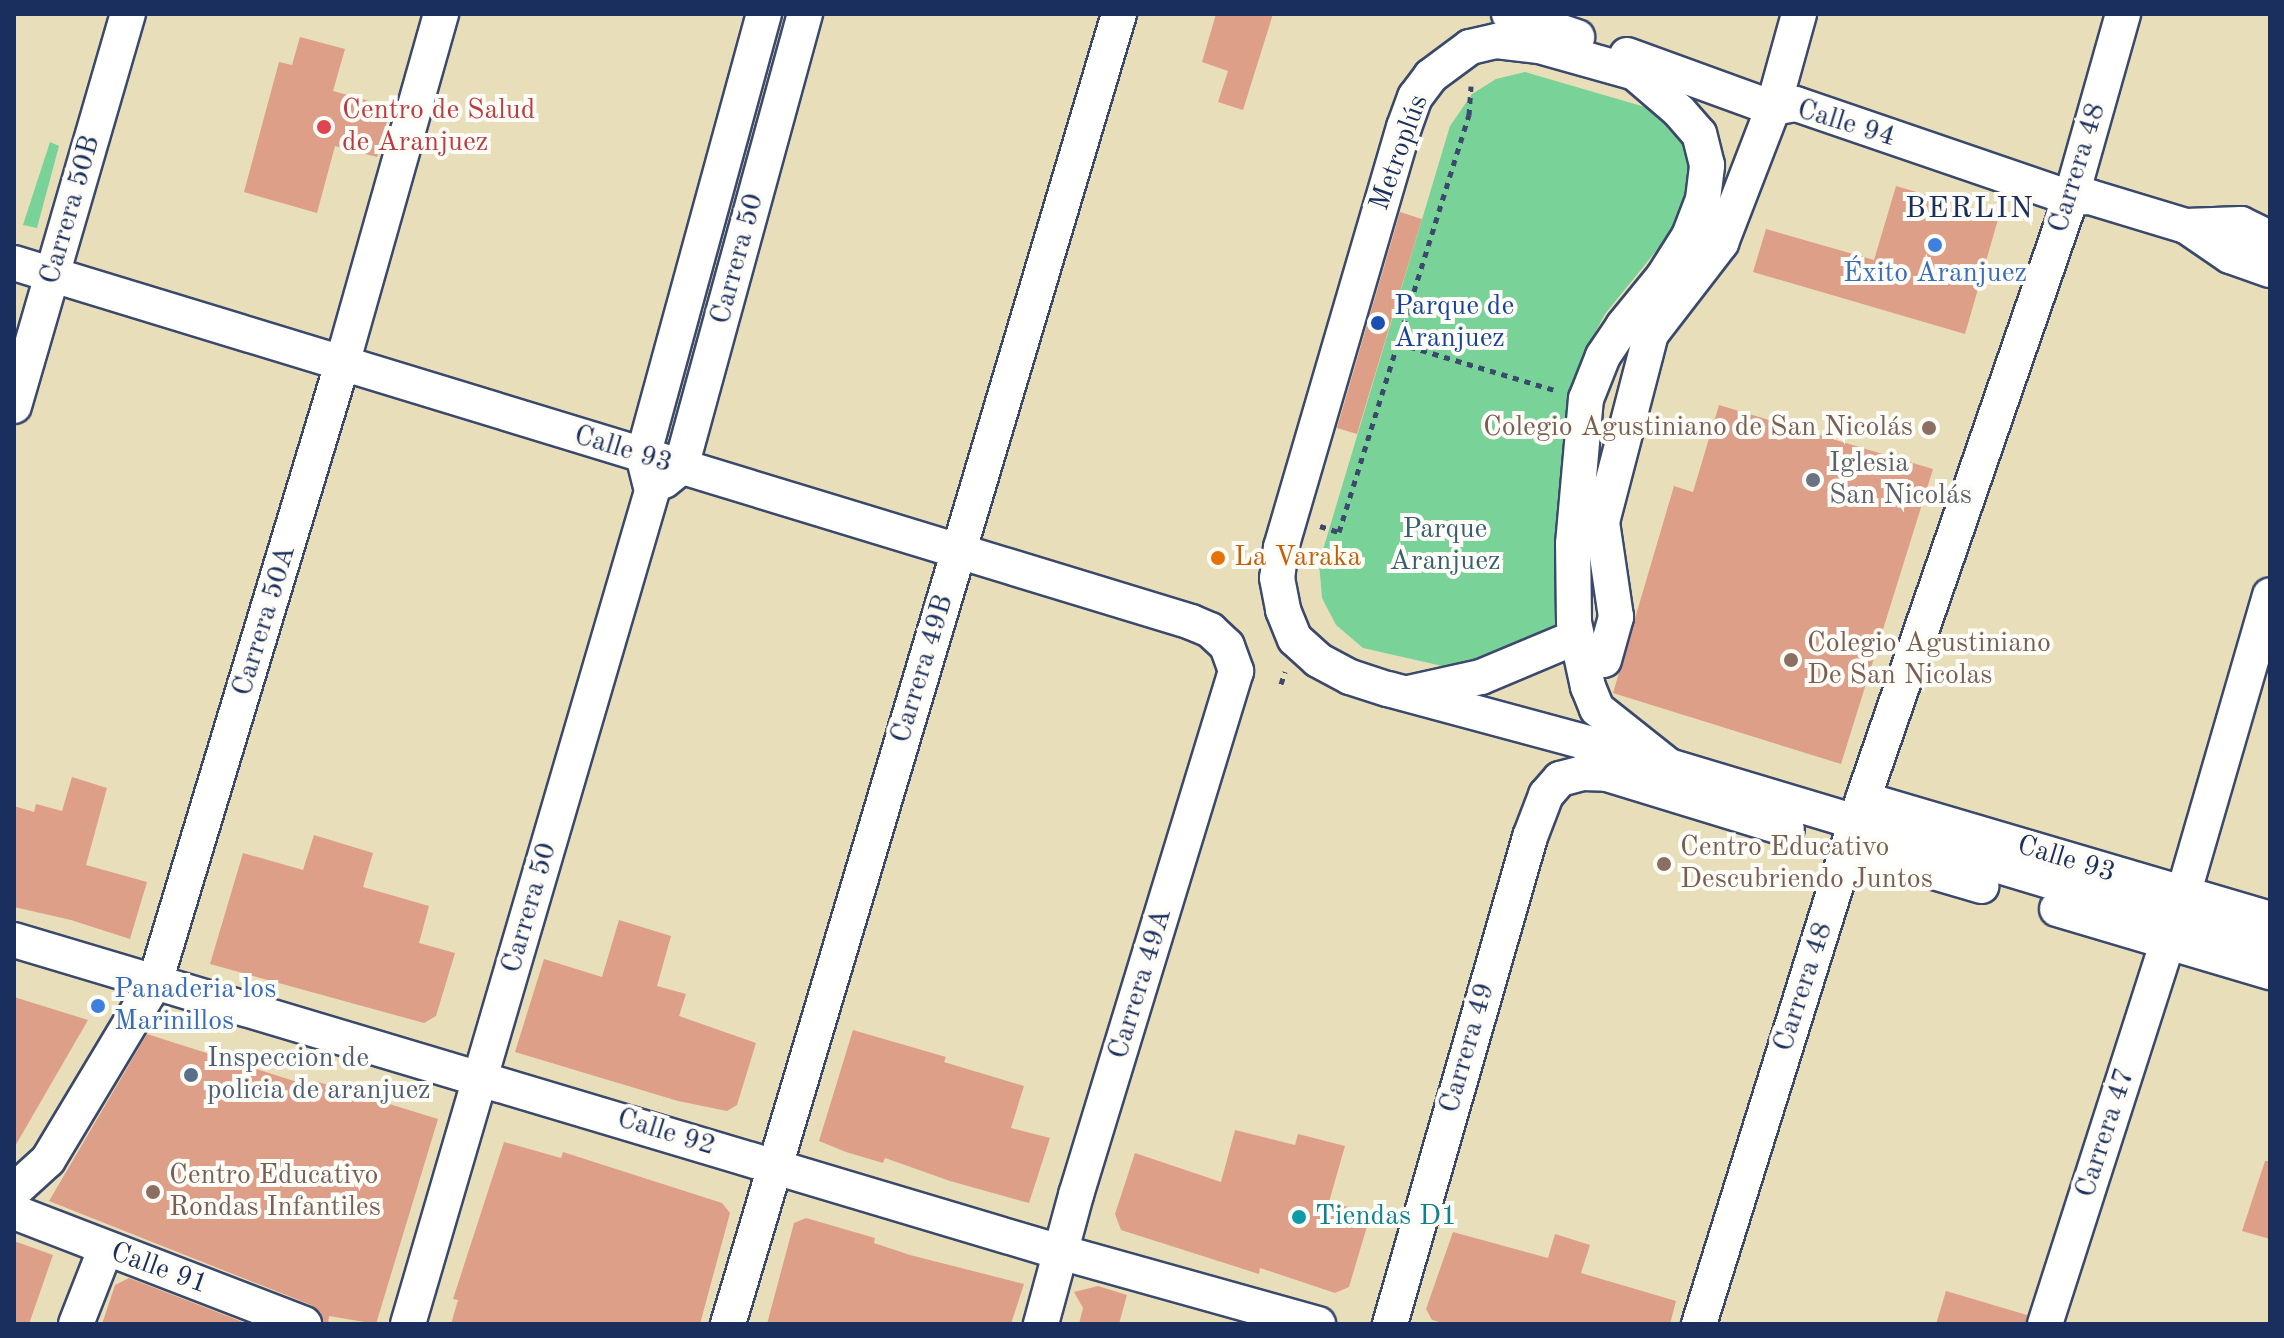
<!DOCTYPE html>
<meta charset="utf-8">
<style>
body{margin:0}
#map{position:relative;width:2284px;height:1338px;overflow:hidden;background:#e9deba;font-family:"Old Standard TT",serif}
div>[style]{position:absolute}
.green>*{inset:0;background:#79d297}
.building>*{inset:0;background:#de9f89}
.path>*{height:5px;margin-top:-2.5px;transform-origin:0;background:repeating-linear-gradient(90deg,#3a496c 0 6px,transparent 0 12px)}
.roads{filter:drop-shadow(2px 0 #3a496c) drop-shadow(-2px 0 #3a496c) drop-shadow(0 2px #3a496c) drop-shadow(0 -2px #3a496c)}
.minor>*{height:34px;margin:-17px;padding:0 17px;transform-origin:17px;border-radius:17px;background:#fff}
.dots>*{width:22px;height:22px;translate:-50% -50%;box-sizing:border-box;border:4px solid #fdfcf7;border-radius:50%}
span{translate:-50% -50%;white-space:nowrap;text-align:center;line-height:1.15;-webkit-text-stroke:8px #fdfcf7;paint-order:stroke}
.health-label{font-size:28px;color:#be3a42}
.left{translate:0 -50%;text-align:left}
.street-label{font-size:28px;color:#1b2f5e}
.shop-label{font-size:28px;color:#366cbe}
.transit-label{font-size:28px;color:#164399}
.education-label{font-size:28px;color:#785e54}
.right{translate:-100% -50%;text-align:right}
.worship-label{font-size:28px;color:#5b616d}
.park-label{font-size:28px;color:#37606f}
.food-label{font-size:28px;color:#c56008}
.service-label{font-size:28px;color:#4e5e75}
.culture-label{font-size:28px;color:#0d838f}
.neighbourhood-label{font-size:30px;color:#1b2f5e;letter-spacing:2px}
.frame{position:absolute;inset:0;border:16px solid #1b2f5e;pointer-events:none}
</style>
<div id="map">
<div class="green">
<i style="clip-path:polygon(1525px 72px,1645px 107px,1688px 146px,1697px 171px,1682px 219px,1605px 314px,1590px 342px,1580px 371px,1564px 470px,1557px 639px,1504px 680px,1363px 648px,1336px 625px,1322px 598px,1319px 563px,1450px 126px,1472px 94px,1496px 79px)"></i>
<i style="clip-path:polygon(50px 142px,59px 146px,37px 228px,23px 225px)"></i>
</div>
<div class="building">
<i style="clip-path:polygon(1216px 14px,1273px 14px,1243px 110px,1218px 102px,1228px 71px,1202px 62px)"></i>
<i style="clip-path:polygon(300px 37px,345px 49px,333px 91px,391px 107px,377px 157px,335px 146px,317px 213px,244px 192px,279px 62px,292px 65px)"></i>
<i style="clip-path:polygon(1896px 186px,1999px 216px,1965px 334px,1753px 272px,1766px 229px,1874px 260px)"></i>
<i style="clip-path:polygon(1400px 212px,1422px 219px,1357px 434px,1337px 428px)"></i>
<i style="clip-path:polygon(1719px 405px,1933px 469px,1841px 764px,1613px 693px,1674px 486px,1693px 492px)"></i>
<i style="clip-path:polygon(72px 777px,107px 788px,86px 865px,147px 882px,130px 939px,71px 920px,14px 907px,14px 806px,34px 812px,36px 804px,62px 811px)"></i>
<i style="clip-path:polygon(314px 835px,373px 853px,363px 887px,429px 906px,419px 943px,455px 953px,436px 1016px,424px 1023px,210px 964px,243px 853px,303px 870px)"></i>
<i style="clip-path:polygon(619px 920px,671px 936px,657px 986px,686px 994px,679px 1016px,756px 1043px,737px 1105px,727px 1111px,678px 1101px,515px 1052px,544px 959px,602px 977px)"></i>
<i style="clip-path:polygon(14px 997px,88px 1020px,14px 1148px)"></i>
<i style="clip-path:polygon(853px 1030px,946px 1057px,944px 1062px,1024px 1086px,1011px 1128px,1050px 1138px,1029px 1203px,950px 1181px,885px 1158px,883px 1163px,846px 1152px,819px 1141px)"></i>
<i style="clip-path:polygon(147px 1034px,313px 1087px,315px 1081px,438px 1119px,376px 1324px,329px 1316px,328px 1324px,324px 1324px,320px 1312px,311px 1305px,49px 1201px)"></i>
<i style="clip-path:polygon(1235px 1130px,1295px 1145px,1298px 1134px,1345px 1146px,1329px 1202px,1371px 1213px,1349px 1287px,1335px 1293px,1260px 1268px,1259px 1274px,1121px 1230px,1115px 1214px,1135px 1153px,1221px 1182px)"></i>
<i style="clip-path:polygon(504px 1142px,561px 1158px,563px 1152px,722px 1203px,730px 1213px,700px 1324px,451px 1324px,458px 1300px,453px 1299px)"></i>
<i style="clip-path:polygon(2265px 1161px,2270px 1161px,2270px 1239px,2242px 1231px)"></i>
<i style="clip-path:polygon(806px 1218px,875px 1238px,874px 1243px,910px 1255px,1024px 1284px,1011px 1324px,767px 1324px,794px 1223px)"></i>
<i style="clip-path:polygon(1453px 1232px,1548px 1258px,1555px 1234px,1590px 1245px,1581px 1273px,1676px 1301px,1670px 1324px,1447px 1324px,1432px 1320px,1426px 1309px)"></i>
<i style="clip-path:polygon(14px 1241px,53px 1255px,29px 1324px,14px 1324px)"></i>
<i style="clip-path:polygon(129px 1278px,248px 1324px,102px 1324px,115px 1285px)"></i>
<i style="clip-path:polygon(1098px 1286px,1127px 1295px,1119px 1324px,1079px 1324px,1083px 1308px,1074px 1292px)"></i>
<i style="clip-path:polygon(1946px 1291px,2027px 1315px,2026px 1324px,1936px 1324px)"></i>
</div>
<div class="path">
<i style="left:1398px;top:343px;width:164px;rotate:16.7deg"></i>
<i style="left:1320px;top:526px;width:20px;rotate:18deg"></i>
<i style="left:1339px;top:532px;width:437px;rotate:-72.7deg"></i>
<i style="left:1469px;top:115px;width:29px;rotate:-86deg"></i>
<i style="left:1281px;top:684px;width:13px;rotate:-72deg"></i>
</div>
<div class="roads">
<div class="minor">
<i style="left:1509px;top:14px;width:72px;rotate:18.7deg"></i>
<i style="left:1627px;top:55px;width:155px;rotate:20deg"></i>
<i style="left:1773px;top:108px;width:23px;rotate:-10deg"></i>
<i style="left:1796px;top:104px;width:291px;rotate:18.9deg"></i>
<i style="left:2071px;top:198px;width:19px;rotate:-3deg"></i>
<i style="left:2090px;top:197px;width:100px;rotate:16.8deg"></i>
<i style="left:2186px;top:226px;width:53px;rotate:34.3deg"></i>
<i style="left:2230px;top:256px;width:42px;rotate:19.3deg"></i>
<i style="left:2186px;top:226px;width:55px;rotate:-2.1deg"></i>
<i style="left:2241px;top:224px;width:32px;rotate:26deg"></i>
<i style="left:14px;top:263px;width:1231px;rotate:16.96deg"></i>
<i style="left:1191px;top:622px;width:21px;rotate:23deg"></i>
<i style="left:1210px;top:630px;width:23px;rotate:43deg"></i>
<i style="left:1227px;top:646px;width:27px;rotate:70deg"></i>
<i style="left:1236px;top:671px;width:548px;rotate:106.98deg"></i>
<i style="left:1076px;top:1195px;width:134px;rotate:105.2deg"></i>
<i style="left:14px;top:406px;width:408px;rotate:-73.8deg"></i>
<i style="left:664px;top:481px;width:22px;rotate:-39deg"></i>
<i style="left:681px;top:467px;width:470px;rotate:-74.7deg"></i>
<i style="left:1604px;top:660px;width:45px;rotate:-74.4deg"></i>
<i style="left:1616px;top:617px;width:96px;rotate:-98.4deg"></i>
<i style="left:1602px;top:522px;width:194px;rotate:-75.4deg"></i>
<i style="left:1651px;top:334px;width:115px;rotate:-52.4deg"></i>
<i style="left:1721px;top:243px;width:145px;rotate:-68.9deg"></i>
<i style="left:1773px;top:108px;width:98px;rotate:-74.5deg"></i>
<i style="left:1408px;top:693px;width:75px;rotate:-12.4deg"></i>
<i style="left:1481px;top:677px;width:103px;rotate:-22.8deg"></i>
<i style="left:1669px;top:766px;width:92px;rotate:-141.6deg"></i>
<i style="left:1597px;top:709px;width:24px;rotate:-112deg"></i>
<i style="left:1588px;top:687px;width:66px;rotate:-102.2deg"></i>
<i style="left:1574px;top:622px;width:78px;rotate:-90.7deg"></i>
<i style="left:1573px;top:544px;width:146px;rotate:-84.9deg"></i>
<i style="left:1586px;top:399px;width:46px;rotate:-68.4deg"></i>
<i style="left:1603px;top:356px;width:36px;rotate:-56deg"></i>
<i style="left:1623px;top:326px;width:63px;rotate:-50.8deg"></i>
<i style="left:1663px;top:277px;width:49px;rotate:-57.6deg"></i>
<i style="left:1689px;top:236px;width:40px;rotate:-69deg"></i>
<i style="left:1703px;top:199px;width:34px;rotate:-83deg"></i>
<i style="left:1707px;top:165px;width:32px;rotate:-104deg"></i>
<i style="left:1699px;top:134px;width:30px;rotate:-131deg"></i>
<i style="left:1679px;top:111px;width:58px;rotate:-139.2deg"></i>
<i style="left:1635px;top:73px;width:100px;rotate:-164.3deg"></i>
<i style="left:1539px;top:46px;width:43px;rotate:-173.4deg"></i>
<i style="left:1496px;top:41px;width:27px;rotate:167deg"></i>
<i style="left:1470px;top:47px;width:49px;rotate:143.4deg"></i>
<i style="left:1431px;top:76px;width:26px;rotate:127deg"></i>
<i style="left:1415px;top:97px;width:32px;rotate:110deg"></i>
<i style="left:1404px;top:127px;width:438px;rotate:106.3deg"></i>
<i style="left:1281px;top:547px;width:31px;rotate:97deg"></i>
<i style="left:1277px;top:578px;width:33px;rotate:79deg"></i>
<i style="left:1283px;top:610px;width:31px;rotate:68deg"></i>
<i style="left:1295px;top:639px;width:31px;rotate:42deg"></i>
<i style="left:1318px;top:660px;width:36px;rotate:28deg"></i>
<i style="left:1350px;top:677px;width:40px;rotate:18deg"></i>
<i style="left:1388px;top:689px;width:253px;rotate:15.1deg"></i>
<i style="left:1632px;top:755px;width:39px;rotate:17deg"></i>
<i style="left:1669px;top:766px;width:195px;rotate:16.7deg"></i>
<i style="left:1856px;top:822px;width:24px;rotate:19deg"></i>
<i style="left:1879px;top:830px;width:408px;rotate:16.7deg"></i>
<i style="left:1863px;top:799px;width:424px;rotate:16.4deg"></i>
<i style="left:1848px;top:847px;width:139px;rotate:16.3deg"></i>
<i style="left:2183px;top:895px;width:312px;rotate:-73.8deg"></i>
<i style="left:2057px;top:909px;width:222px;rotate:16.5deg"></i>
<i style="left:14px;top:940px;width:1092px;rotate:16.61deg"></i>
<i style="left:1060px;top:1252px;width:268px;rotate:15.6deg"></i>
<i style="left:14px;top:1191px;width:46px;rotate:-42.4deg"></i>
<i style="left:48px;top:1160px;width:208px;rotate:-59deg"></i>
<i style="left:155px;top:982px;width:646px;rotate:-73.16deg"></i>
<i style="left:342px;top:364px;width:364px;rotate:-74.2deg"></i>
<i style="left:14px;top:1212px;width:311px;rotate:21.1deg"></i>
<i style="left:76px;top:1324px;width:79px;rotate:-68.6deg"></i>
<i style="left:408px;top:1324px;width:868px;rotate:-73.67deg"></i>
<i style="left:652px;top:491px;width:36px;rotate:-104deg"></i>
<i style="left:643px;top:456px;width:458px;rotate:-74.7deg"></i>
<i style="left:728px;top:1324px;width:1367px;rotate:-73.38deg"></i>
<i style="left:1390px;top:1324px;width:507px;rotate:-73.96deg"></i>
<i style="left:1530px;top:837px;width:45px;rotate:-69.1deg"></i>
<i style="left:1546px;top:795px;width:21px;rotate:-49deg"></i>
<i style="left:1560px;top:779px;width:23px;rotate:-15deg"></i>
<i style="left:1582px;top:773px;width:25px;rotate:2deg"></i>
<i style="left:1607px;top:774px;width:188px;rotate:17deg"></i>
<i style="left:1699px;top:1324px;width:550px;rotate:-72.65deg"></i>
<i style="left:1863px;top:799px;width:636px;rotate:-70.91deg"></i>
<i style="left:2071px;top:198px;width:191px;rotate:-74.2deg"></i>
<i style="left:2045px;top:1324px;width:401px;rotate:-72.2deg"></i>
</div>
</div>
<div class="dots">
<i style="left:324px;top:127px;background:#e0444e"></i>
<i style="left:1935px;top:245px;background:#3f7fe0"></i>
<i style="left:1378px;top:323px;background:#1a4fb4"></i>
<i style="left:1929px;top:428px;background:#8d6e63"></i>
<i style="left:1813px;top:480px;background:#6b7280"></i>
<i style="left:1218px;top:558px;background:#e8710a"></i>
<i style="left:1791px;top:660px;background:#8d6e63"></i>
<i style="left:1664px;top:864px;background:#8d6e63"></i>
<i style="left:98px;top:1006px;background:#3f7fe0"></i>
<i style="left:191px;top:1075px;background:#5c6f8a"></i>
<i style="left:153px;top:1192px;background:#8d6e63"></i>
<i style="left:1299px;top:1217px;background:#0f9aa8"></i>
</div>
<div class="health-label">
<span class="left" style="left:342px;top:127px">Centro de Salud<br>de Aranjuez</span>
</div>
<div class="street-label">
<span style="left:1846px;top:124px;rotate:17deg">Calle 94</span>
<span style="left:1400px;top:153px;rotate:-70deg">Metroplús</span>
<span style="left:2078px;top:168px;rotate:-73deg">Carrera 48</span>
<span style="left:71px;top:210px;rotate:-74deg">Carrera 50B</span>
<span style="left:738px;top:259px;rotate:-75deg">Carrera 50</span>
<span style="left:623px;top:450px;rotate:17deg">Calle 93</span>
<span style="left:265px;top:621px;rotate:-73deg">Carrera 50A</span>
<span style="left:923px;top:669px;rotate:-73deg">Carrera 49B</span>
<span style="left:2066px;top:860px;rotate:17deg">Calle 93</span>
<span style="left:530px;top:908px;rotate:-74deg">Carrera 50</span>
<span style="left:1141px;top:984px;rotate:-73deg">Carrera 49A</span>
<span style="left:1804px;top:987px;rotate:-72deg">Carrera 48</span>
<span style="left:1468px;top:1048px;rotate:-74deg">Carrera 49</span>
<span style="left:666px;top:1133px;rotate:17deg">Calle 92</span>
<span style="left:2106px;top:1133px;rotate:-72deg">Carrera 47</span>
<span style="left:159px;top:1269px;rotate:20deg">Calle 91</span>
</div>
<div class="shop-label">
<span style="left:1935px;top:274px">Éxito Aranjuez</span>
<span class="left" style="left:114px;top:1006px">Panaderia los<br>Marinillos</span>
</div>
<div class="transit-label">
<span class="left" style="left:1394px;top:323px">Parque de<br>Aranjuez</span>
</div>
<div class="education-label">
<span class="right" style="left:1913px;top:428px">Colegio Agustiniano de San Nicolás</span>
<span class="left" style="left:1807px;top:660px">Colegio Agustiniano<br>De San Nicolas</span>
<span class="left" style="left:1680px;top:864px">Centro Educativo<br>Descubriendo Juntos</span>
<span class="left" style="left:169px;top:1192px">Centro Educativo<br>Rondas Infantiles</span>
</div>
<div class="worship-label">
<span class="left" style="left:1829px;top:480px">Iglesia<br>San Nicolás</span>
</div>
<div class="park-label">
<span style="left:1445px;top:546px">Parque<br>Aranjuez</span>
</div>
<div class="food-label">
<span class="left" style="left:1234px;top:558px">La Varaka</span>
</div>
<div class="service-label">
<span class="left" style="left:207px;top:1075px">Inspeccion de<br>policia de aranjuez</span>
</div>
<div class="culture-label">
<span class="left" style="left:1315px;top:1217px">Tiendas D1</span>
</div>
<div class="neighbourhood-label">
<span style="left:1970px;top:209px">BERLIN</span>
</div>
<div class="frame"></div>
</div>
